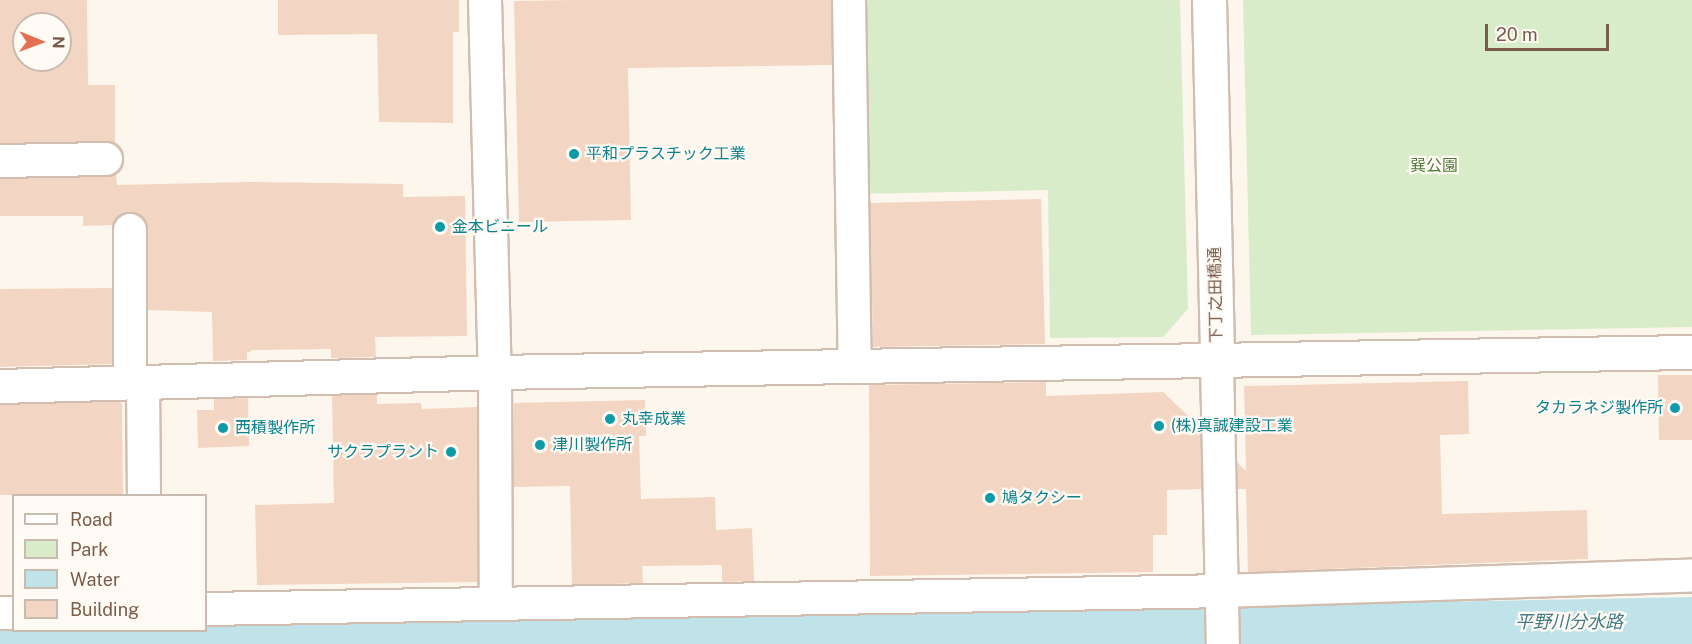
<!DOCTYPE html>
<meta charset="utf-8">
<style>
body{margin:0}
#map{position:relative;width:1692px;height:644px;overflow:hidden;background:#fdf6ec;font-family:"Public Sans","Noto Sans JP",sans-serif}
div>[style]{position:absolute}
.green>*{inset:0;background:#d8ecc9}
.water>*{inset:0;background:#bfe3e8}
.building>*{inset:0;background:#f3d5c3}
.roads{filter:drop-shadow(2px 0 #d1beb0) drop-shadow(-2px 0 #d1beb0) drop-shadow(0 2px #d1beb0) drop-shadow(0 -2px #d1beb0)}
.minor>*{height:32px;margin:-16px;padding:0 16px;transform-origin:16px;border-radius:16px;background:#fff}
.tertiary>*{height:33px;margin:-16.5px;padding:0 16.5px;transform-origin:16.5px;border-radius:16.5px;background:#fff}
.dots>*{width:16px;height:16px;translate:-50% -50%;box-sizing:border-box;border:3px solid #fffaf3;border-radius:50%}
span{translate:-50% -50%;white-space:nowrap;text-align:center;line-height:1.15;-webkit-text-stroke:4.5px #fffaf3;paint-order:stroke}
.culture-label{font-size:16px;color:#0d838f}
.left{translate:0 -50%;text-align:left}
.right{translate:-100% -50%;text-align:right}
.park-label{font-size:16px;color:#537a41}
.street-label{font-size:16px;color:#7a5c4d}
.water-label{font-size:18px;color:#437c86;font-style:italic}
.legend{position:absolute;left:12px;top:494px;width:195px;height:138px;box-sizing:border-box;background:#fffaf3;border:2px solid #cabbb1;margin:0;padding:8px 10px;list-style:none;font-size:18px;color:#7a5c4d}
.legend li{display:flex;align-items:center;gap:12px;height:30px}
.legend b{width:30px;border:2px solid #cabbb1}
.north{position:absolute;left:12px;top:12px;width:60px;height:60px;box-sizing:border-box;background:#fffaf3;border:2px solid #cabbb1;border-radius:50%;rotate:91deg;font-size:16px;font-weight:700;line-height:24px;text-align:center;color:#7a5c4d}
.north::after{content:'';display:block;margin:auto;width:21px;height:27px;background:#e76f51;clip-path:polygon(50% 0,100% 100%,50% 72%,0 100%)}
.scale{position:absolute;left:1485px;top:24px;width:124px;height:27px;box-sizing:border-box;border:3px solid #7a5c4d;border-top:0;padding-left:8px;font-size:18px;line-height:21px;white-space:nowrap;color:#7a5c4d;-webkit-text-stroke:4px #fffaf3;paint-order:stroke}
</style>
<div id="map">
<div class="green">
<i style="clip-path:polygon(854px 0,1180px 0,1188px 309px,1163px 337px,1050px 338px,1048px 190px,857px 194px)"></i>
<i style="clip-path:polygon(1243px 0,1692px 0,1692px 327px,1251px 335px)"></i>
</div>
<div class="water">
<i style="clip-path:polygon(1692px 597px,1692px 644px,0 644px,0 630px,206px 630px,206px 625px)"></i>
</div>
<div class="building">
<i style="clip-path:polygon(evenodd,0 0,87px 0,88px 85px,115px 85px,115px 144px,0 143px,0 0,24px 24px,60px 24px,60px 60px,24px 60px,24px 24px)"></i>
<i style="clip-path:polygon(278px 0,459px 0,459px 32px,453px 32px,453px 123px,379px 122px,377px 34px,278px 35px)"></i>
<i style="clip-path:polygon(572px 0,831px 0,832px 65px,628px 68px,631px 220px,519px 222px,514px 1px)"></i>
<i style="clip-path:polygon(116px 174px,117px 185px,248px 182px,403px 184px,403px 197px,465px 196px,467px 336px,375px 337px,376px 357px,331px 358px,331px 349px,253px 350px,247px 353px,247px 360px,213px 361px,212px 312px,148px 310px,148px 230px,139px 215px,122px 214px,113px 225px,83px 226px,83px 216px,0 216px,0 179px)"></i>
<i style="clip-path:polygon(1041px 199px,1045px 344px,873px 347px,870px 203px)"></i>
<i style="clip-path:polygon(112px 288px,112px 364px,0 367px,0 289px)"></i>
<i style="clip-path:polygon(1658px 375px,1692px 375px,1692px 440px,1659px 440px)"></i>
<i style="clip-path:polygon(1468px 381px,1469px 434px,1440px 435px,1442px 514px,1587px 510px,1588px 559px,1248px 572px,1246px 489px,1238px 489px,1237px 462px,1246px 471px,1244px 386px)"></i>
<i style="clip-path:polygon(1046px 382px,1046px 396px,1163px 392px,1200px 427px,1202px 489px,1167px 490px,1167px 535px,1153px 535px,1153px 572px,870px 576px,869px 385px)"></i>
<i style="clip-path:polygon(377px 394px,377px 404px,421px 403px,422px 409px,477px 407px,478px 582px,257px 585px,255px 505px,334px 503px,332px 395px)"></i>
<i style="clip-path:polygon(248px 398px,249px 446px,198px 448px,197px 410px,214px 410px,214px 399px)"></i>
<i style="clip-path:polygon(645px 400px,646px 436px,639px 436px,641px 499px,715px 497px,716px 530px,752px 528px,754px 581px,722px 582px,722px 565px,642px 566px,643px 583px,572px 585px,570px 486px,513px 487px,514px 403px)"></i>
<i style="clip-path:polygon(116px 401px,122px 403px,123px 495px,0 495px,0 405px)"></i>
</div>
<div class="roads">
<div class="minor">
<i style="left:485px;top:0;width:372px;rotate:88.5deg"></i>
<i style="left:495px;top:372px;width:231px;rotate:89.8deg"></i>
<i style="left:849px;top:0;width:367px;rotate:89.1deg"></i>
<i style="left:0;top:161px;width:106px;rotate:-1.1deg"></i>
<i style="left:130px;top:230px;width:152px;rotate:90deg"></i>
<i style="left:1217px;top:363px;width:281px;rotate:88.8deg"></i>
<i style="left:143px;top:382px;width:114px;rotate:89.5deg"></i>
<i style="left:206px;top:609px;width:1016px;rotate:-1.01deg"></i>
<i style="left:1222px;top:591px;width:470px;rotate:-1.9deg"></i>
<i style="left:0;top:613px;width:14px"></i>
</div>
<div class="tertiary">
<i style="left:1209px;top:0;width:363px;rotate:88.7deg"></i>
<i style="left:0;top:386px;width:495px;rotate:-1.6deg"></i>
<i style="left:495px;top:372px;width:1197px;rotate:-0.96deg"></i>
</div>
</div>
<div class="dots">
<i style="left:574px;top:154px;background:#0f9aa8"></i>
<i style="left:440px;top:227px;background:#0f9aa8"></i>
<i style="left:1675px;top:408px;background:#0f9aa8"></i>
<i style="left:610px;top:419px;background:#0f9aa8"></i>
<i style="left:1159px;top:426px;background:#0f9aa8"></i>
<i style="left:223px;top:428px;background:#0f9aa8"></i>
<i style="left:540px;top:445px;background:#0f9aa8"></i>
<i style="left:451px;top:452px;background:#0f9aa8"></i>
<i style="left:990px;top:498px;background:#0f9aa8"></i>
</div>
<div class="culture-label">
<span class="left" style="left:586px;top:154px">平和プラスチック工業</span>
<span class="left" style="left:452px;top:227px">金本ビニール</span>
<span class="right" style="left:1663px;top:408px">タカラネジ製作所</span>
<span class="left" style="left:622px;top:419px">丸幸成業</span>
<span class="left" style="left:1171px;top:426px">(株)真誠建設工業</span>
<span class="left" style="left:235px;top:428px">西積製作所</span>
<span class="left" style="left:552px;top:445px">津川製作所</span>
<span class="right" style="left:439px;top:452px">サクラプラント</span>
<span class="left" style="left:1002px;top:498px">鳩タクシー</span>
</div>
<div class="park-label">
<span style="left:1434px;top:166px">巽公園</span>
</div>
<div class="street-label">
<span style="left:1216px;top:295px;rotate:-91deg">下丁之田橋通</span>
</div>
<div class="water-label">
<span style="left:1569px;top:622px">平野川分水路</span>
</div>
<ul class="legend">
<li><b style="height:8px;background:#fff"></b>Road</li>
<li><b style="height:16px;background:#d8ecc9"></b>Park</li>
<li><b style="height:16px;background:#bfe3e8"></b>Water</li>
<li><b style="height:16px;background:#f3d5c3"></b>Building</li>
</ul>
<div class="north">N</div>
<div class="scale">20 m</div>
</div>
